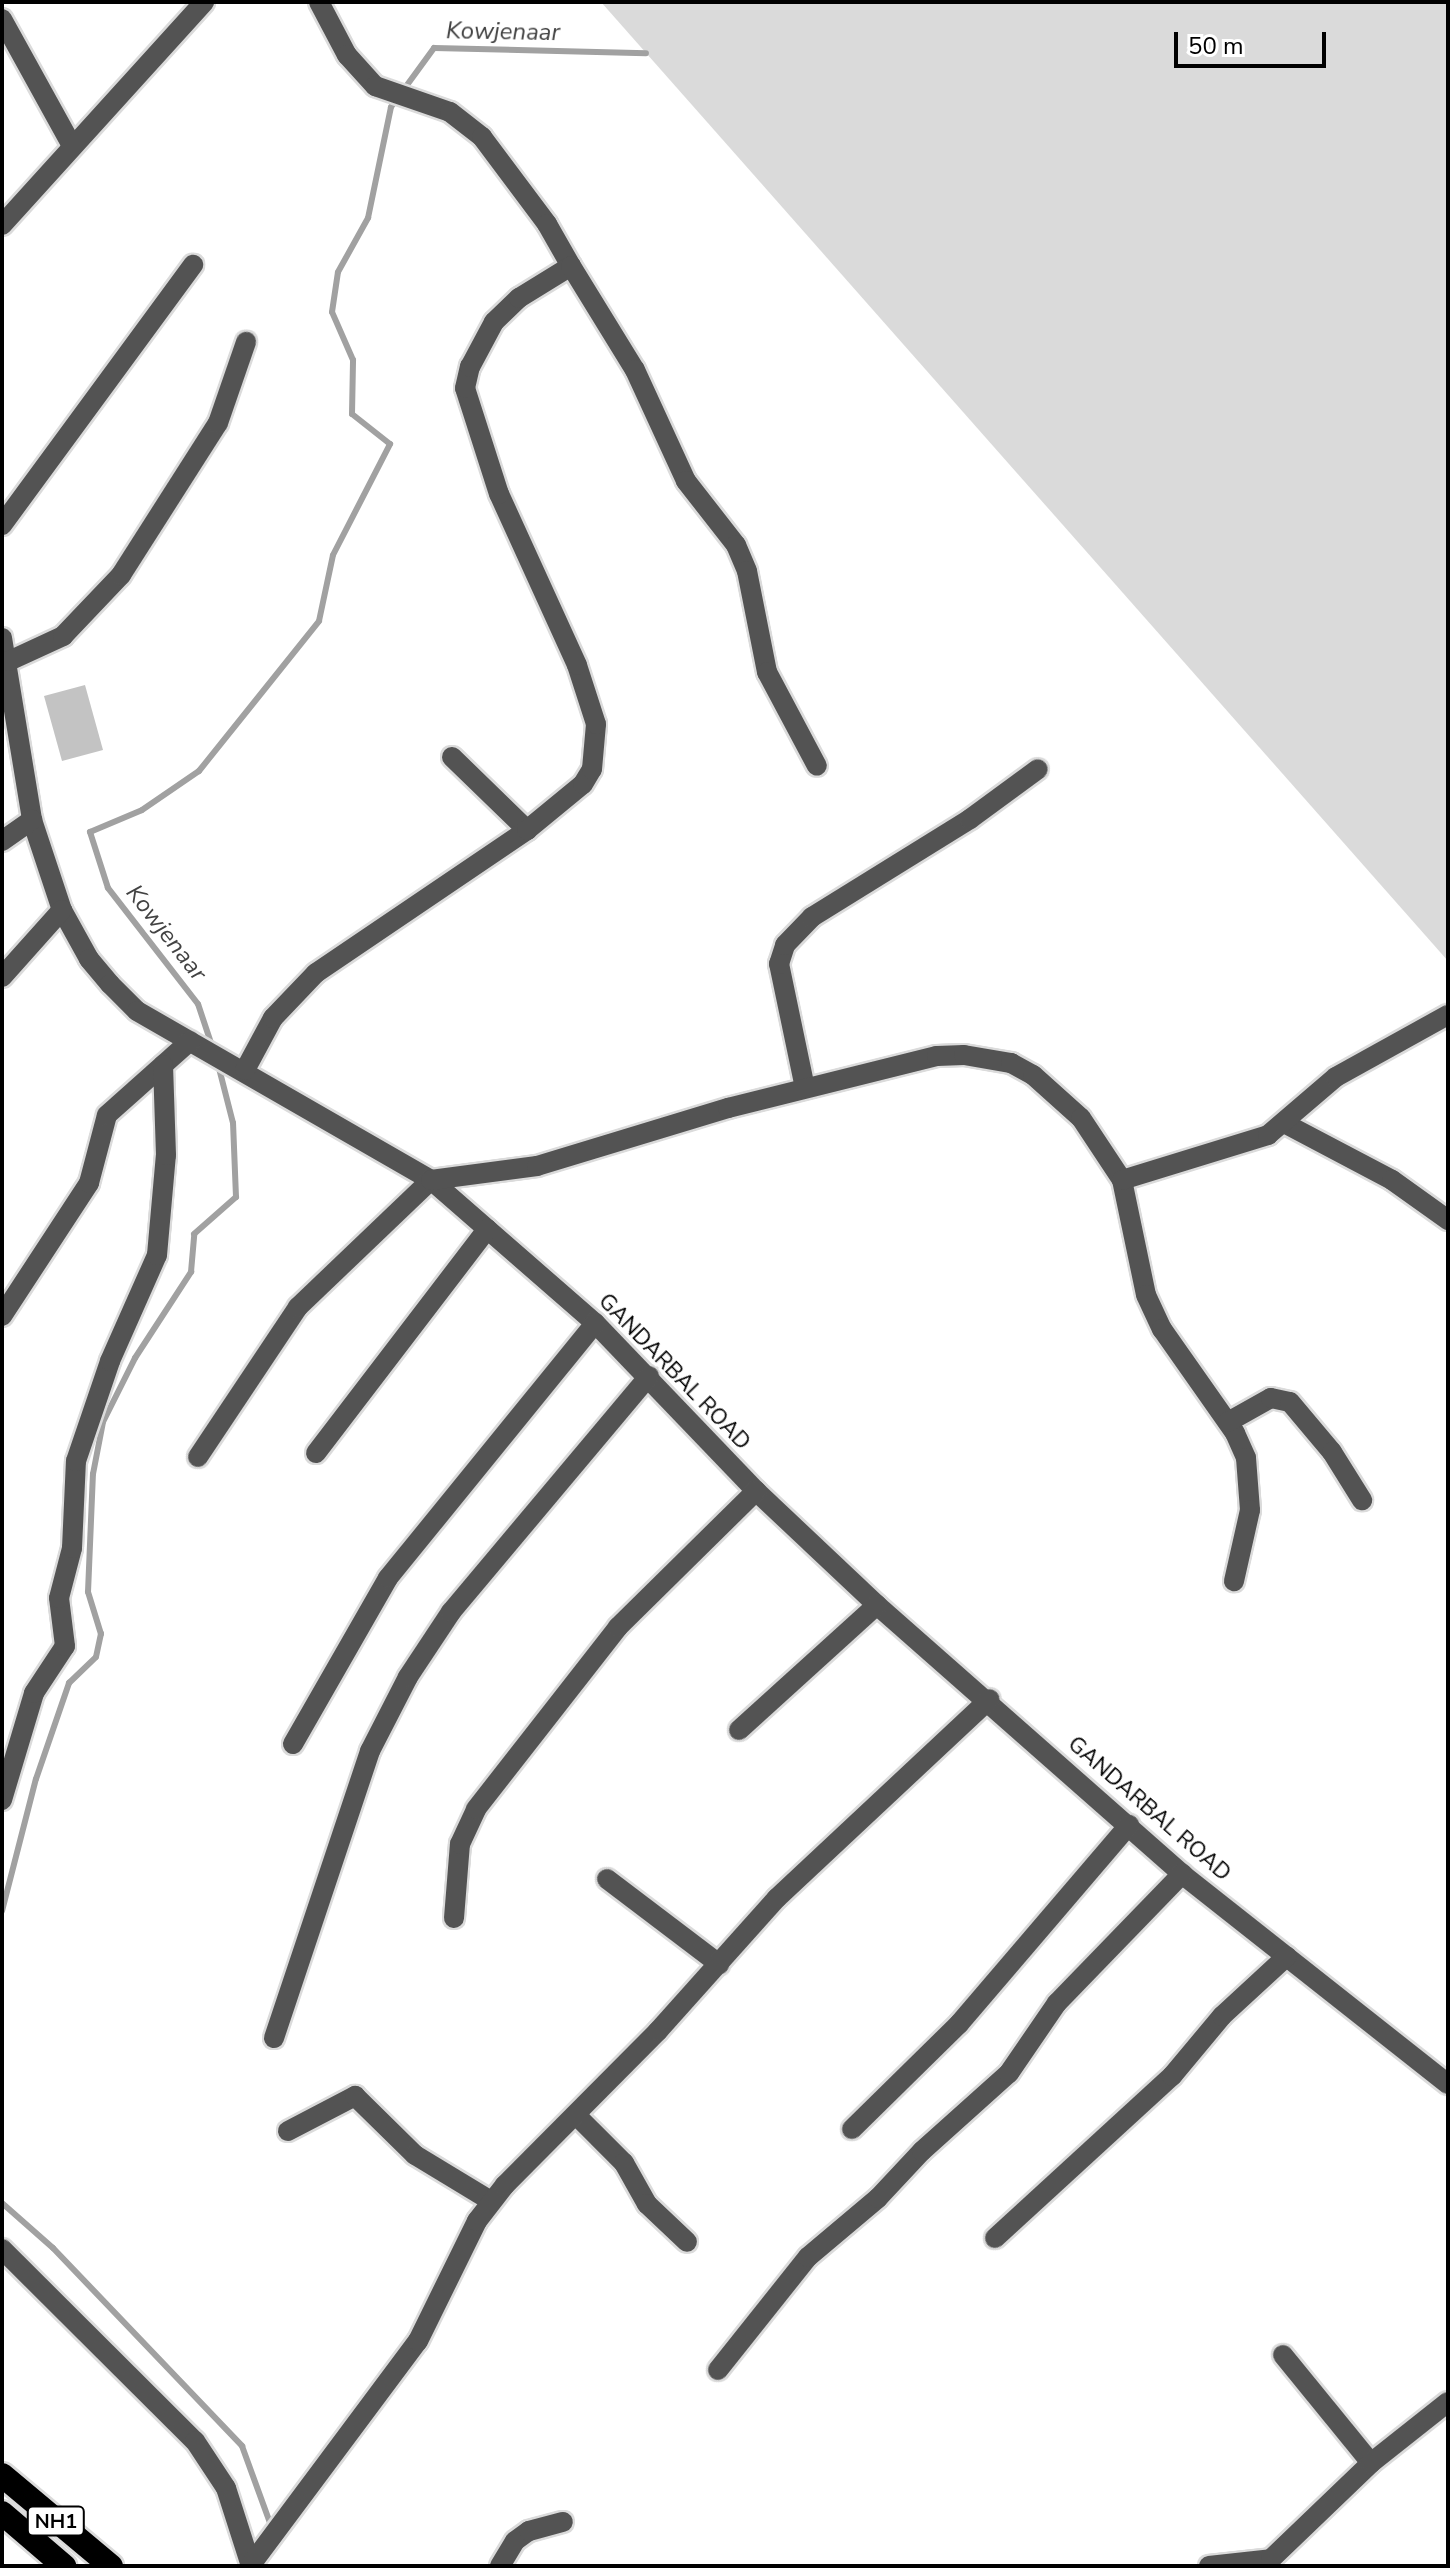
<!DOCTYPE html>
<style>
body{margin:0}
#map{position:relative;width:1450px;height:2568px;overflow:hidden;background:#fff;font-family:"Nunito Sans",sans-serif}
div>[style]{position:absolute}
.green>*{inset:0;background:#dadada}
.stream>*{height:6px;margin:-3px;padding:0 3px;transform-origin:3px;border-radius:3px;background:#a1a1a1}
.building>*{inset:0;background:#c3c3c3}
.roads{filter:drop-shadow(2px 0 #dbdbdb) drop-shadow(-2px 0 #dbdbdb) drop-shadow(0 2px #dbdbdb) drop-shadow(0 -2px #dbdbdb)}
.minor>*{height:20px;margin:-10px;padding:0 10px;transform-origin:10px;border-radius:10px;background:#535353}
.highway>*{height:24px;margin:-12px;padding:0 12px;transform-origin:12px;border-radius:12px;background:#000}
span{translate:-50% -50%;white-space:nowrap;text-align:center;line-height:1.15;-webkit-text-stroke:6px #fff;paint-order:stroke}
.shield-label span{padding:2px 6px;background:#fff;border:2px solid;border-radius:6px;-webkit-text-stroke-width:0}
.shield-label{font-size:20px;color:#000;font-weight:700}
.street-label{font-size:22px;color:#000}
.water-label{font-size:24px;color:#424242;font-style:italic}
.frame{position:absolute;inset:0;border:4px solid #000;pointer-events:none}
.scale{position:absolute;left:1174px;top:32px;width:152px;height:36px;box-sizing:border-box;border:4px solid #000;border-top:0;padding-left:10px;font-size:24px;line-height:28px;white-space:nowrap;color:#000;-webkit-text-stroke:6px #fff;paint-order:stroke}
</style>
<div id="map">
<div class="green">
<i style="clip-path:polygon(601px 2px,1448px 2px,1448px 961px)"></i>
</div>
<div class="stream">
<i style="left:212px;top:1046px;width:44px;rotate:-108.4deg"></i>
<i style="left:198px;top:1004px;width:147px;rotate:-127.8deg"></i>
<i style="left:108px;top:888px;width:59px;rotate:-107.8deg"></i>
<i style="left:90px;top:832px;width:56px;rotate:-22.9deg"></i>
<i style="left:142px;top:810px;width:69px;rotate:-34.4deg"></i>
<i style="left:199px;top:771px;width:192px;rotate:-51.3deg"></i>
<i style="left:319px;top:621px;width:67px;rotate:-78deg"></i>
<i style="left:333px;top:555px;width:125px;rotate:-62.8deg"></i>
<i style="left:390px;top:444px;width:48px;rotate:-141.7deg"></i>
<i style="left:352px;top:414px;width:54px;rotate:-88.9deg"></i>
<i style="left:353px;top:360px;width:52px;rotate:-113.6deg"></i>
<i style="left:332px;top:312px;width:40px;rotate:-81.5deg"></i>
<i style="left:338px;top:272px;width:62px;rotate:-60.9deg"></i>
<i style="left:368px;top:218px;width:113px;rotate:-78.3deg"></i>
<i style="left:391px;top:107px;width:73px;rotate:-53.9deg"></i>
<i style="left:434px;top:48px;width:212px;rotate:1.4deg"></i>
<i style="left:2px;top:1911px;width:136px;rotate:-75.6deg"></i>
<i style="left:36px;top:1779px;width:102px;rotate:-71deg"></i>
<i style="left:69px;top:1683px;width:37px;rotate:-44deg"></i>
<i style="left:96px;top:1657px;width:24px;rotate:-78deg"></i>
<i style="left:101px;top:1634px;width:44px;rotate:-107.2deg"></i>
<i style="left:88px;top:1592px;width:118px;rotate:-87.6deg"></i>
<i style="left:93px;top:1474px;width:53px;rotate:-79.1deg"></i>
<i style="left:103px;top:1422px;width:72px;rotate:-63.4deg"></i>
<i style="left:135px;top:1358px;width:103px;rotate:-56.9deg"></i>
<i style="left:191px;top:1272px;width:38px;rotate:-85deg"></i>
<i style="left:194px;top:1234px;width:56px;rotate:-41.4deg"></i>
<i style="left:236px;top:1197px;width:74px;rotate:-92.3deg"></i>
<i style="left:233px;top:1123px;width:61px;rotate:-104.3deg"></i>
<i style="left:2px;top:2203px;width:68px;rotate:41.4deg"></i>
<i style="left:53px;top:2248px;width:274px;rotate:46.3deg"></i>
<i style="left:242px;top:2446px;width:82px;rotate:70deg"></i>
</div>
<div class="building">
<i style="clip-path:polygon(85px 685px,103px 750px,62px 761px,44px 696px)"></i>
</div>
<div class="roads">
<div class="minor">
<i style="left:319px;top:2px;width:60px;rotate:62.2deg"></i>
<i style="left:347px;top:55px;width:42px;rotate:47.9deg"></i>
<i style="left:375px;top:86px;width:79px;rotate:19.1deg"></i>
<i style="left:450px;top:112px;width:41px;rotate:38deg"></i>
<i style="left:482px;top:137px;width:109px;rotate:53.2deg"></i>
<i style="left:547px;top:224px;width:48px;rotate:60.3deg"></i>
<i style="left:2px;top:19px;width:145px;rotate:61.1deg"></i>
<i style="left:2px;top:225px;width:301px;rotate:-47.8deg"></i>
<i style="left:2px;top:525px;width:323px;rotate:-53.7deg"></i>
<i style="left:2px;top:638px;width:184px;rotate:80.6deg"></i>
<i style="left:32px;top:820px;width:95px;rotate:71.6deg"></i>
<i style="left:62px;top:910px;width:56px;rotate:61.1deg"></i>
<i style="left:89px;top:959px;width:33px;rotate:50deg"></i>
<i style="left:110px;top:984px;width:38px;rotate:45deg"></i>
<i style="left:137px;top:1011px;width:339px;rotate:29.9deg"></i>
<i style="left:431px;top:1180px;width:218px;rotate:41.1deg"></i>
<i style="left:595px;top:1323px;width:233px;rotate:46.2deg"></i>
<i style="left:756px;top:1491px;width:166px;rotate:43.3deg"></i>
<i style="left:877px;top:1605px;width:407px;rotate:41.4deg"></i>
<i style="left:1182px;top:1874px;width:339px;rotate:38.3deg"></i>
<i style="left:9px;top:661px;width:60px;rotate:-24.8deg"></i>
<i style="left:63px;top:636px;width:84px;rotate:-46.4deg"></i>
<i style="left:121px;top:575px;width:180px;rotate:-57.5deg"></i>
<i style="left:218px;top:423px;width:86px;rotate:-70.9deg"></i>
<i style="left:452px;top:757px;width:105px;rotate:44.2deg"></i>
<i style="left:2px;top:841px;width:37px;rotate:-35deg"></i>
<i style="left:2px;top:977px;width:90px;rotate:-48.2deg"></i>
<i style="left:245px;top:1070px;width:59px;rotate:-61.7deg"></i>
<i style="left:273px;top:1018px;width:62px;rotate:-46.3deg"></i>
<i style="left:316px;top:973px;width:255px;rotate:-34.1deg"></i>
<i style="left:527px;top:830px;width:72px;rotate:-39.4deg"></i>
<i style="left:583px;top:784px;width:17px;rotate:-59deg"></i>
<i style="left:592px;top:769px;width:45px;rotate:-84.9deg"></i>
<i style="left:596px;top:724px;width:62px;rotate:-107.9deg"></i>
<i style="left:577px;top:665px;width:188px;rotate:-114.5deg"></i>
<i style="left:499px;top:494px;width:111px;rotate:-107.8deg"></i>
<i style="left:465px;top:388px;width:22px;rotate:-77deg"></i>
<i style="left:470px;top:367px;width:51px;rotate:-61.9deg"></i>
<i style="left:494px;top:322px;width:35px;rotate:-44deg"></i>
<i style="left:519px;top:298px;width:61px;rotate:-31.6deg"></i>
<i style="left:571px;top:266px;width:122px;rotate:58.4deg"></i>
<i style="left:635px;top:370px;width:122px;rotate:65.3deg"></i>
<i style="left:686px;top:481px;width:81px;rotate:52deg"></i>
<i style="left:736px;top:545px;width:28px;rotate:67deg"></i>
<i style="left:747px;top:571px;width:103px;rotate:78.8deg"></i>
<i style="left:767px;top:672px;width:106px;rotate:62deg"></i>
<i style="left:805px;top:1088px;width:127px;rotate:-101.8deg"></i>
<i style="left:779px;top:964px;width:20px;rotate:-72deg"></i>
<i style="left:785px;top:945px;width:39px;rotate:-46deg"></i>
<i style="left:812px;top:917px;width:186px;rotate:-31.8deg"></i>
<i style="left:970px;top:819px;width:84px;rotate:-36.3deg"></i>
<i style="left:1284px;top:1123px;width:122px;rotate:27.8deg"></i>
<i style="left:1392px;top:1180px;width:69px;rotate:35.5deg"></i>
<i style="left:1122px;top:1180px;width:117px;rotate:78.2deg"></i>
<i style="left:1146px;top:1295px;width:38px;rotate:65deg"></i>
<i style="left:1162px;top:1329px;width:127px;rotate:54.9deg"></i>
<i style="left:1235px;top:1433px;width:27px;rotate:66deg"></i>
<i style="left:1246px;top:1458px;width:52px;rotate:85.6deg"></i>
<i style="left:1250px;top:1510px;width:73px;rotate:102.7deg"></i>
<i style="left:2px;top:1316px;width:159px;rotate:-56.8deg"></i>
<i style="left:89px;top:1183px;width:70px;rotate:-75.2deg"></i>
<i style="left:107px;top:1115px;width:111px;rotate:-41.7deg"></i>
<i style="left:1228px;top:1422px;width:49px;rotate:-29.2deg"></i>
<i style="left:1271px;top:1398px;width:19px;rotate:12deg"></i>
<i style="left:1290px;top:1402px;width:65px;rotate:50deg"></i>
<i style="left:1332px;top:1452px;width:57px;rotate:58deg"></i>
<i style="left:316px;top:1453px;width:282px;rotate:-52.6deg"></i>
<i style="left:198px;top:1457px;width:180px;rotate:-56.3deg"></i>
<i style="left:298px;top:1307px;width:184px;rotate:-43.7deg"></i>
<i style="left:431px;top:1180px;width:107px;rotate:-7.5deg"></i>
<i style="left:537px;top:1166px;width:200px;rotate:-16.9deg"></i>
<i style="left:728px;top:1108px;width:215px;rotate:-14deg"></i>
<i style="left:937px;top:1056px;width:27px;rotate:-2deg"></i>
<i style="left:964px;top:1055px;width:48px;rotate:9.7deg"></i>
<i style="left:1011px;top:1063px;width:25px;rotate:29deg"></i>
<i style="left:1033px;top:1075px;width:64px;rotate:41.9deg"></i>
<i style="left:1081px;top:1118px;width:74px;rotate:56.5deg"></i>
<i style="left:1122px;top:1180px;width:153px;rotate:-17.1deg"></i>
<i style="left:1268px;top:1135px;width:89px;rotate:-40.5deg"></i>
<i style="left:1336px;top:1077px;width:128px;rotate:-29deg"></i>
<i style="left:739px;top:1730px;width:186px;rotate:-42.2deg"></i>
<i style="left:293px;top:1744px;width:191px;rotate:-60.2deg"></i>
<i style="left:388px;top:1578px;width:328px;rotate:-50.9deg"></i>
<i style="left:2px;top:1800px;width:112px;rotate:-73.3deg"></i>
<i style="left:34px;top:1693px;width:56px;rotate:-56.6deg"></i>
<i style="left:65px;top:1646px;width:48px;rotate:-97.1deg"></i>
<i style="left:59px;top:1598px;width:52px;rotate:-75.4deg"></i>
<i style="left:72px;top:1548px;width:87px;rotate:-87.4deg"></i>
<i style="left:76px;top:1461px;width:106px;rotate:-71.2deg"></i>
<i style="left:110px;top:1361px;width:116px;rotate:-66.1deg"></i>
<i style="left:157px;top:1255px;width:100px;rotate:-84.9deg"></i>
<i style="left:166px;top:1155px;width:90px;rotate:-91.9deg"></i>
<i style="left:607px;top:1879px;width:141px;rotate:37.2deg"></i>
<i style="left:454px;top:1918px;width:74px;rotate:-85.4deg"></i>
<i style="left:460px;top:1844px;width:38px;rotate:-65deg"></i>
<i style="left:476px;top:1809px;width:231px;rotate:-52deg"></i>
<i style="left:618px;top:1627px;width:194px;rotate:-44.6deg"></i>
<i style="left:274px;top:2038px;width:303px;rotate:-71.5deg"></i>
<i style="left:370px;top:1751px;width:83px;rotate:-62.8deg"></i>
<i style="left:408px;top:1677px;width:78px;rotate:-56.5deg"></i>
<i style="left:451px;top:1612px;width:308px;rotate:-50deg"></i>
<i style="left:576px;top:2115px;width:68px;rotate:45deg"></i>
<i style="left:624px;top:2163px;width:47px;rotate:60.7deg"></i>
<i style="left:647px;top:2204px;width:55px;rotate:43.5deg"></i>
<i style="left:852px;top:2129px;width:150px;rotate:-44.5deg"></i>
<i style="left:959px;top:2024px;width:262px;rotate:-49.5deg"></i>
<i style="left:288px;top:2131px;width:76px;rotate:-27.6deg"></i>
<i style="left:355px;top:2096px;width:84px;rotate:44.5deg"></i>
<i style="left:415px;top:2155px;width:89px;rotate:31.2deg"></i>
<i style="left:995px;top:2238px;width:240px;rotate:-42.5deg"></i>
<i style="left:1172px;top:2076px;width:78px;rotate:-50.2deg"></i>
<i style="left:1222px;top:2016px;width:88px;rotate:-42.7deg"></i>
<i style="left:2px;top:2249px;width:272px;rotate:44.9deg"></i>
<i style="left:195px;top:2441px;width:56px;rotate:56.6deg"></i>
<i style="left:226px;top:2488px;width:82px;rotate:72.2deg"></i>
<i style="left:1283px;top:2355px;width:139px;rotate:50.8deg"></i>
<i style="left:718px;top:2370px;width:144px;rotate:-51.5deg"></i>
<i style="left:808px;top:2257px;width:92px;rotate:-40.1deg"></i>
<i style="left:878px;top:2198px;width:64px;rotate:-46.9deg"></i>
<i style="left:922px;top:2151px;width:117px;rotate:-41.9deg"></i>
<i style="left:1009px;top:2073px;width:85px;rotate:-55.6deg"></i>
<i style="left:1057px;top:2003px;width:180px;rotate:-45.9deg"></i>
<i style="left:250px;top:2566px;width:281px;rotate:-53.3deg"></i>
<i style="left:418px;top:2341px;width:134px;rotate:-63.8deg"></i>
<i style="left:477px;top:2221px;width:46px;rotate:-52.1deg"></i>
<i style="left:505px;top:2185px;width:217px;rotate:-45.2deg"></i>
<i style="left:658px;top:2031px;width:178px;rotate:-48.2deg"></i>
<i style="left:777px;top:1898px;width:291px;rotate:-43.1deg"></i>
<i style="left:500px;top:2566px;width:29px;rotate:-59deg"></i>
<i style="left:515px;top:2541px;width:17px;rotate:-36deg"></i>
<i style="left:529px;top:2531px;width:35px;rotate:-15deg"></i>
<i style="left:1209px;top:2566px;width:62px;rotate:-6.4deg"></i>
<i style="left:1271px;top:2559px;width:139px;rotate:-43.8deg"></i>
<i style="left:1371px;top:2463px;width:98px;rotate:-38.4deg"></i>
</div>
<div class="highway">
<i style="left:2px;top:2475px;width:142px;rotate:39.9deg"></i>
<i style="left:2px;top:2513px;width:82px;rotate:40.5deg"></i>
</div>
</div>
<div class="shield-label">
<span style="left:56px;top:2521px">NH1</span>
</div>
<div class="street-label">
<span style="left:674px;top:1372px;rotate:46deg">GANDARBAL ROAD</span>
<span style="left:1149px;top:1809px;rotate:41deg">GANDARBAL ROAD</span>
</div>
<div class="water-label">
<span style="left:503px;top:32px;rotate:1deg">Kowjenaar</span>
<span style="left:166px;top:933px;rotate:52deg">Kowjenaar</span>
</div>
<div class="frame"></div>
<div class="scale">50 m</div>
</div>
